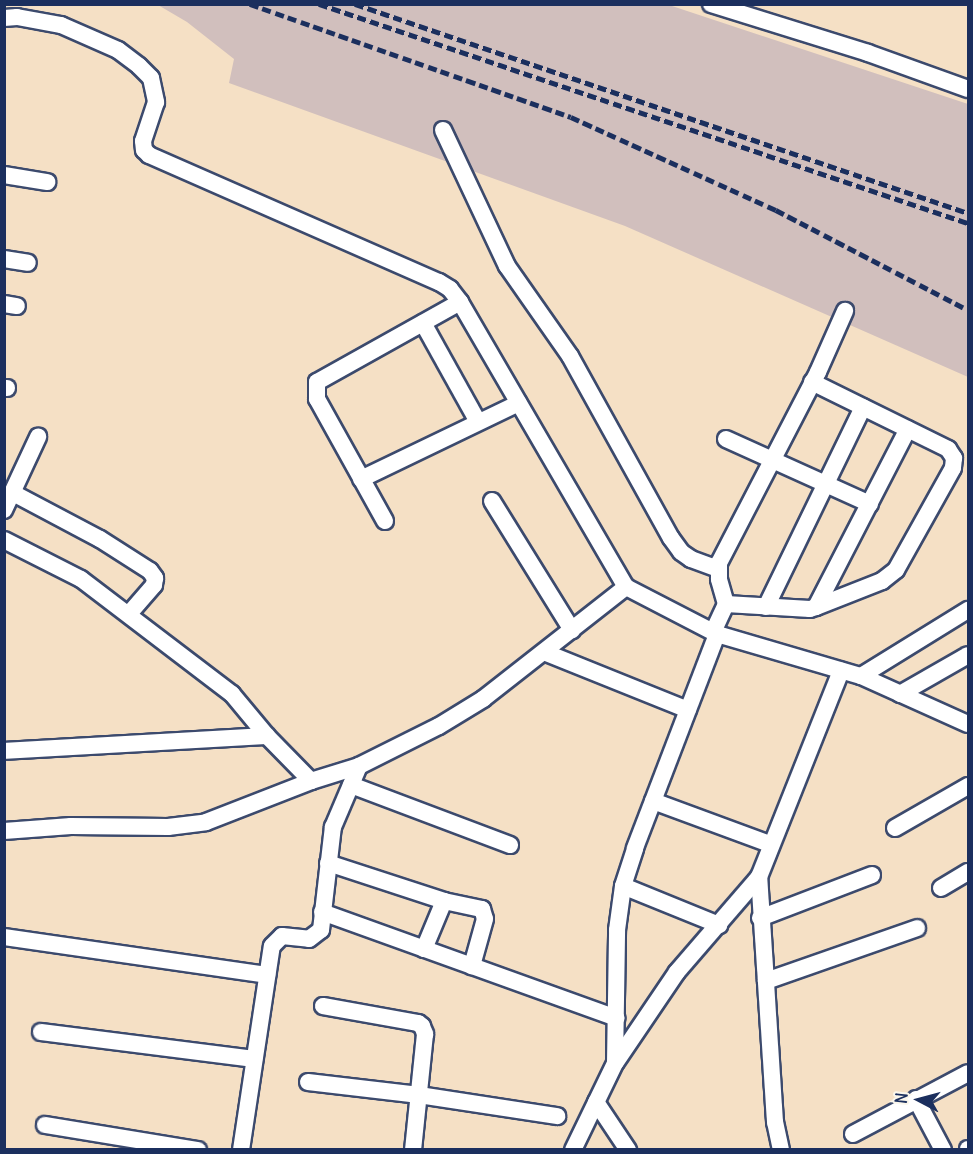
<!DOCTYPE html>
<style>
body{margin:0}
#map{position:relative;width:973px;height:1154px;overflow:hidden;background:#f5e0c5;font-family:Delius,sans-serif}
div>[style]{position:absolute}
.industrial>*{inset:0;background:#d1bfbd}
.roads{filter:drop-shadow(2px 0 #3c4a6d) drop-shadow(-2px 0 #3c4a6d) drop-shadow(0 2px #3c4a6d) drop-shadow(0 -2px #3c4a6d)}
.minor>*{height:16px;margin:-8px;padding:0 8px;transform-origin:8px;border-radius:8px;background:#fff}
.rail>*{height:4.5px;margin-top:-2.25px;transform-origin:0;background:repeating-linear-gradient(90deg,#1b2f5e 0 9px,transparent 0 13.5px)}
span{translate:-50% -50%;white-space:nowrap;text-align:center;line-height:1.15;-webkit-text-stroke:5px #fbf7ec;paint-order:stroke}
.frame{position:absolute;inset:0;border:6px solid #1b2f5e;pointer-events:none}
.north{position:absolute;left:889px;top:1070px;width:60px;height:60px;-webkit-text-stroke:4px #fbf7ec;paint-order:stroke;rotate:276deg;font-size:16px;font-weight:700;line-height:24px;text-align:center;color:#1b2f5e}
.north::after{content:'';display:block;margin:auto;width:21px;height:27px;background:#1b2f5e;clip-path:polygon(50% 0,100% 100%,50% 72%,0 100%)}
</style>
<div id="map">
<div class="industrial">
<i style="clip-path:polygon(158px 5px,669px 5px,968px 104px,968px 377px,625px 226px,229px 83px,234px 59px,187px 22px)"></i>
</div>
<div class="roads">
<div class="minor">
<i style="left:711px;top:4px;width:164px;rotate:17.3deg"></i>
<i style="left:868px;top:53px;width:106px;rotate:19.8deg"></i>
<i style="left:4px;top:18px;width:13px;rotate:-4deg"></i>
<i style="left:17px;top:17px;width:45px;rotate:10.3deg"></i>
<i style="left:61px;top:25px;width:62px;rotate:23.7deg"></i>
<i style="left:118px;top:50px;width:26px;rotate:37deg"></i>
<i style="left:139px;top:66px;width:17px;rotate:45deg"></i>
<i style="left:151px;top:78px;width:25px;rotate:78deg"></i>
<i style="left:156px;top:102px;width:41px;rotate:108.4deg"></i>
<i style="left:143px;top:141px;width:9px;rotate:84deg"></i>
<i style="left:144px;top:150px;width:7px;rotate:45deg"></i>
<i style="left:149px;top:155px;width:317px;rotate:23.7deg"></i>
<i style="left:439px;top:282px;width:13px;rotate:32deg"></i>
<i style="left:450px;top:289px;width:16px;rotate:52deg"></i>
<i style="left:460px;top:302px;width:330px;rotate:59.8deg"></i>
<i style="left:443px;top:130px;width:150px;rotate:64.8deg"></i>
<i style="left:507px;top:266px;width:110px;rotate:55deg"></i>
<i style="left:570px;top:356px;width:208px;rotate:61deg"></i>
<i style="left:671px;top:538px;width:17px;rotate:54deg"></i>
<i style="left:681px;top:552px;width:12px;rotate:35deg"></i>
<i style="left:691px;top:559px;width:29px;rotate:20deg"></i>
<i style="left:4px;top:175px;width:44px;rotate:9.2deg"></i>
<i style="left:4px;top:259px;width:24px;rotate:9deg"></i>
<i style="left:4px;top:304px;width:13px;rotate:9deg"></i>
<i style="left:423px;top:323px;width:113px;rotate:60.9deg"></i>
<i style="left:812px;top:382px;width:152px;rotate:26.2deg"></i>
<i style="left:948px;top:449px;width:11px;rotate:56deg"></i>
<i style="left:954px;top:458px;width:10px;rotate:96deg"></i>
<i style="left:953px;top:468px;width:117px;rotate:119.2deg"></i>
<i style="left:896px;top:570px;width:18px;rotate:142deg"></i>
<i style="left:882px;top:581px;width:71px;rotate:158.5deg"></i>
<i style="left:4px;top:388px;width:3px"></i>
<i style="left:726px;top:439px;width:158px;rotate:24.3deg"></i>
<i style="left:361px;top:479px;width:175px;rotate:-25.7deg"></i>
<i style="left:13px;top:493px;width:98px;rotate:27.9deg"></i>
<i style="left:100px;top:539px;width:59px;rotate:32.6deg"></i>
<i style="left:150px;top:571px;width:9px;rotate:54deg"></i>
<i style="left:155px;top:578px;width:7px;rotate:98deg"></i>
<i style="left:154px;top:585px;width:38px;rotate:131deg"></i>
<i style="left:492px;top:501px;width:152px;rotate:58.2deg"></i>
<i style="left:4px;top:510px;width:81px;rotate:-65deg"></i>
<i style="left:385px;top:521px;width:140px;rotate:-119.1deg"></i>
<i style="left:317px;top:399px;width:17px;rotate:-90deg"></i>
<i style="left:317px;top:382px;width:164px;rotate:-29.2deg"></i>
<i style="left:4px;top:540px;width:86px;rotate:26.9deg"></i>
<i style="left:81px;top:579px;width:190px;rotate:37.3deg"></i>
<i style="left:232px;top:694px;width:55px;rotate:50.2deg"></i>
<i style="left:267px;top:736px;width:63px;rotate:45.6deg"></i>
<i style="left:311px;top:781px;width:50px;rotate:-17.4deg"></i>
<i style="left:359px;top:766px;width:89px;rotate:-26.6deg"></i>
<i style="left:439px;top:726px;width:52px;rotate:-31.5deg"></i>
<i style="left:483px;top:699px;width:182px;rotate:-38.1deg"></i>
<i style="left:626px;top:587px;width:102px;rotate:27.3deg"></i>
<i style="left:717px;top:634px;width:150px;rotate:16.3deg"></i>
<i style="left:861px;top:676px;width:117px;rotate:24.2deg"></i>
<i style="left:726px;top:604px;width:84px;rotate:3.4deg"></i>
<i style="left:810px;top:609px;width:6px;rotate:-18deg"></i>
<i style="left:816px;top:607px;width:200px;rotate:-62.7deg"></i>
<i style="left:766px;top:607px;width:222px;rotate:-64.1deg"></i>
<i style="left:713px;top:632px;width:31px;rotate:-65deg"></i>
<i style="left:726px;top:604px;width:26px;rotate:-106deg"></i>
<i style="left:719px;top:579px;width:16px;rotate:-90deg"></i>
<i style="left:719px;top:563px;width:215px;rotate:-62.6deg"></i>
<i style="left:818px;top:372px;width:67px;rotate:-66.1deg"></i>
<i style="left:544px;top:652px;width:155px;rotate:21.9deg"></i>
<i style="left:861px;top:676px;width:126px;rotate:-31.7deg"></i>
<i style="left:900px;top:694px;width:78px;rotate:-29.8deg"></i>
<i style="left:4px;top:751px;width:263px;rotate:-3.3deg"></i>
<i style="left:351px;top:785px;width:170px;rotate:20.7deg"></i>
<i style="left:653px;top:801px;width:125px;rotate:20.2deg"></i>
<i style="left:895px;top:828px;width:84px;rotate:-29.9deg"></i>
<i style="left:4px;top:831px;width:67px;rotate:-4.3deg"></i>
<i style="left:71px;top:826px;width:97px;rotate:0.6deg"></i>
<i style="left:168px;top:827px;width:38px;rotate:-7deg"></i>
<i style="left:206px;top:822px;width:113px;rotate:-21.3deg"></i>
<i style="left:328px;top:863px;width:122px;rotate:18.1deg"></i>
<i style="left:444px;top:901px;width:39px;rotate:12deg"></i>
<i style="left:482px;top:909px;width:10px;rotate:73deg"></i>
<i style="left:485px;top:919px;width:49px;rotate:105.5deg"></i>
<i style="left:623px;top:886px;width:104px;rotate:22.1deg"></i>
<i style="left:941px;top:888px;width:31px;rotate:-31deg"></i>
<i style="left:322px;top:912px;width:313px;rotate:19.8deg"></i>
<i style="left:760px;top:918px;width:120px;rotate:-21deg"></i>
<i style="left:4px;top:937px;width:266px;rotate:8.2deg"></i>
<i style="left:424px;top:949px;width:52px;rotate:-67.4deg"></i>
<i style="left:766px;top:981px;width:160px;rotate:-19.3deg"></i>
<i style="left:323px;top:1006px;width:97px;rotate:10.1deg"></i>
<i style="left:418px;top:1023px;width:5px;rotate:37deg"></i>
<i style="left:422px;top:1026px;width:9px;rotate:69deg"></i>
<i style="left:425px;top:1034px;width:117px;rotate:95.9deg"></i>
<i style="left:41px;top:1032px;width:215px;rotate:7.2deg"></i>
<i style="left:616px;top:1062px;width:109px;rotate:-55.9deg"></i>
<i style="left:677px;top:972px;width:125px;rotate:-49.2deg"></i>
<i style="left:308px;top:1082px;width:112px;rotate:6.7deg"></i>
<i style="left:419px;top:1095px;width:140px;rotate:8.7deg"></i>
<i style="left:916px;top:1099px;width:58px;rotate:62.1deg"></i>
<i style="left:596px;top:1102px;width:58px;rotate:56.3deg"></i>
<i style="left:45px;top:1125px;width:155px;rotate:9.3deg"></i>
<i style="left:853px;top:1134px;width:130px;rotate:-27.9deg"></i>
<i style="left:241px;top:1150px;width:206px;rotate:-81.4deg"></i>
<i style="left:272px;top:946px;width:14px;rotate:-45deg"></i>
<i style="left:282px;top:936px;width:27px;rotate:6deg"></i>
<i style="left:309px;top:939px;width:15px;rotate:-37deg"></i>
<i style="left:321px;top:930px;width:104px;rotate:-83.4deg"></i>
<i style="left:333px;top:827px;width:66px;rotate:-66.9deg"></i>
<i style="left:573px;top:1150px;width:97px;rotate:-64.2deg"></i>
<i style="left:615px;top:1063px;width:133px;rotate:-89.1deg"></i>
<i style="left:617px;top:930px;width:44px;rotate:-82.2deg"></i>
<i style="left:623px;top:886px;width:40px;rotate:-72deg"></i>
<i style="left:635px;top:848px;width:229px;rotate:-69deg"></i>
<i style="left:781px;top:1150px;width:29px;rotate:-102deg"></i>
<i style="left:775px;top:1122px;width:246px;rotate:-93.7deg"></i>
<i style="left:759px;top:877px;width:222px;rotate:-68.3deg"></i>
<i style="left:968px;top:1150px;width:1px;rotate:-90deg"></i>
</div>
</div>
<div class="rail">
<i style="left:250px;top:4px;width:340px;rotate:19.4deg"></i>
<i style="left:571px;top:117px;width:225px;rotate:24.4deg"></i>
<i style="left:776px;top:210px;width:216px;rotate:27.5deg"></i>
<i style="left:319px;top:4px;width:685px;rotate:18.65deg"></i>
<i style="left:355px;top:4px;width:648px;rotate:18.83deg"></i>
</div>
<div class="frame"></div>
<div class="north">N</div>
</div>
